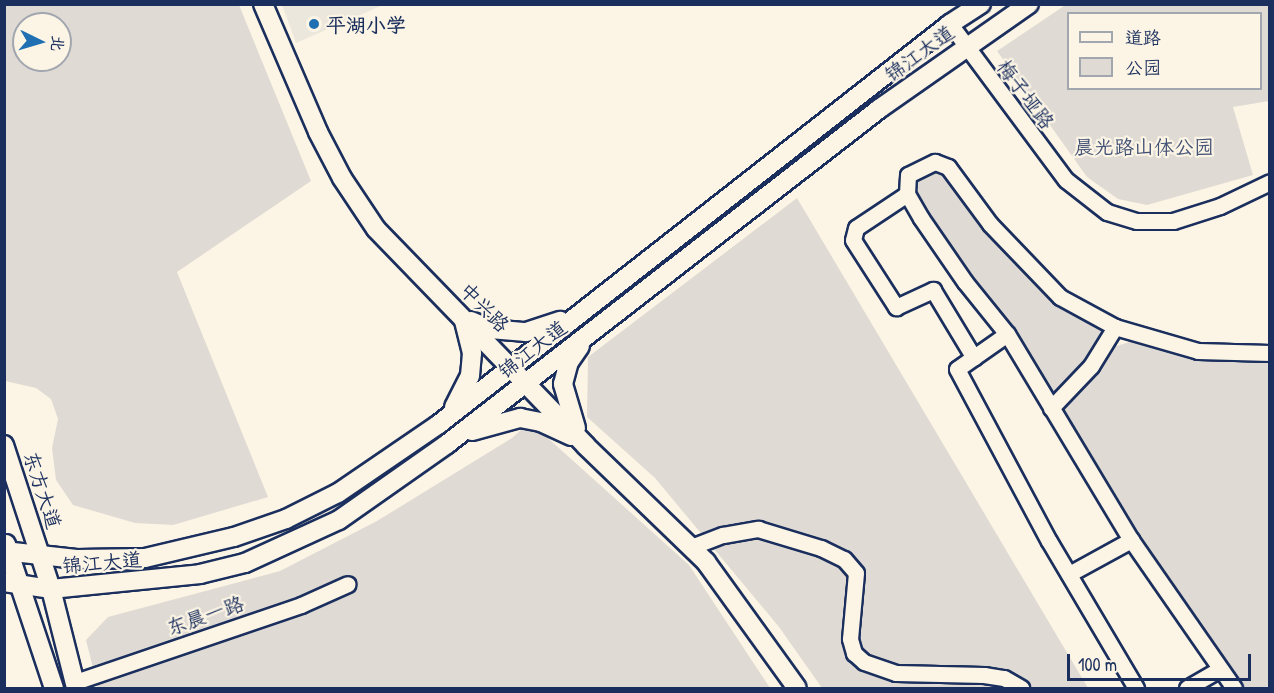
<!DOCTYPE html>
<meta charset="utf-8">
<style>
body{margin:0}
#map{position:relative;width:1274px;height:693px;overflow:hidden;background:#fcf5e5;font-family:"Patrick Hand","LXGW WenKai TC",sans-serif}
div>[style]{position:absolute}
.built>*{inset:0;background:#ece7dc}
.green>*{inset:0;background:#dfdbd4}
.roads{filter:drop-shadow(2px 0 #1b2f5e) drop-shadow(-2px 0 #1b2f5e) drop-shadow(0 2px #1b2f5e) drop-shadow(0 -2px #1b2f5e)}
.minor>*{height:15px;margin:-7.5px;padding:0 7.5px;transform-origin:7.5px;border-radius:7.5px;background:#fcf5e5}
.major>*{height:18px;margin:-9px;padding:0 9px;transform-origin:9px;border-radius:9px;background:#fcf5e5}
.dots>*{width:16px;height:16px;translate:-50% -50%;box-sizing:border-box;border:3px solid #fcf5e5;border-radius:50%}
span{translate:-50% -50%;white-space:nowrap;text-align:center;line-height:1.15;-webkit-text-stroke:4.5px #fcf5e5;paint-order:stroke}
.poi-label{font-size:20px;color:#1b2f5e;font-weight:700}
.left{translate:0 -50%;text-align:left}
.street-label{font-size:20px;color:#1b2f5e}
.park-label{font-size:20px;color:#425176}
.frame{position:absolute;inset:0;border:6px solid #1b2f5e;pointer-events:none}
.legend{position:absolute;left:1067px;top:12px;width:195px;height:78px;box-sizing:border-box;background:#fcf5e5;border:2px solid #a2a6af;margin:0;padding:8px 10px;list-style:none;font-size:18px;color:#1b2f5e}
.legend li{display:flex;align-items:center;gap:12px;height:30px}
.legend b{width:30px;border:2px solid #a2a6af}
.north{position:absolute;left:12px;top:12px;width:60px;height:60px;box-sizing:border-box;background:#fcf5e5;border:2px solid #a2a6af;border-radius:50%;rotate:95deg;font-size:16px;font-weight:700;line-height:24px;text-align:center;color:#1b2f5e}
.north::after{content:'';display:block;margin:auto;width:21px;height:27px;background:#1f6fb2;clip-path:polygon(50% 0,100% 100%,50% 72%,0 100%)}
.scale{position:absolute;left:1067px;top:654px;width:184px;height:27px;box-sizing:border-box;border:3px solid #1b2f5e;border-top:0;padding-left:8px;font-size:18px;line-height:21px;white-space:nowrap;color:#1b2f5e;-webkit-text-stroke:4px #fcf5e5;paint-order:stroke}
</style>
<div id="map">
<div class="built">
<i style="clip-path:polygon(282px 5px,383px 5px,296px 43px)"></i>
</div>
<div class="green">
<i style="clip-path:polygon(evenodd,1067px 4px,1269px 5px,1269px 101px,1233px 107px,1253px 175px,1147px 205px,1118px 199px,1087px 177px,997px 51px,1067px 4px,1068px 14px,1260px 14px,1260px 88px,1068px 88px,1068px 14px)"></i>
<i style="clip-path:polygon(evenodd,4px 5px,239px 5px,311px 181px,177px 272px,268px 497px,173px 525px,135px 523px,73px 505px,56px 480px,52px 448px,58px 419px,51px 399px,36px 388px,5px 381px,4px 5px,24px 24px,60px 24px,60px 60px,24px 60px,24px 24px)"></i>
<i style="clip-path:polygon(935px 169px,944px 172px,994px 238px,1107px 328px,1075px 379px,1052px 400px,916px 195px,915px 185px,920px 176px)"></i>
<i style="clip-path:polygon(797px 198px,1088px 688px,822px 688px,779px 627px,655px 478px,587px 417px,588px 357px)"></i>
<i style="clip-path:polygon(1135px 340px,1269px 358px,1269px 688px,1243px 688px,1130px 523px,1061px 410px,1089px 380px,1111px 348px)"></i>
<i style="clip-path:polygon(530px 422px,689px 565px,770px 688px,98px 688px,86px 640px,108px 617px,280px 571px,377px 521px,512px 438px)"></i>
</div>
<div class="roads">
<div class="minor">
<i style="left:950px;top:24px;width:194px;rotate:53.4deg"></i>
<i style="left:1066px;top:180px;width:52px;rotate:38deg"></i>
<i style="left:1107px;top:212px;width:31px;rotate:17deg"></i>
<i style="left:1137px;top:221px;width:36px"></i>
<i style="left:1173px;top:221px;width:49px;rotate:-17.7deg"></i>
<i style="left:1220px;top:206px;width:55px;rotate:-25.6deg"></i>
<i style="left:907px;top:194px;width:61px;rotate:146.3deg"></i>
<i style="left:856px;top:228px;width:12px;rotate:104deg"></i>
<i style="left:853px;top:240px;width:80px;rotate:57.3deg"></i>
<i style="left:896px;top:307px;width:41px;rotate:-24.7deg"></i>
<i style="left:933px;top:290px;width:79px;rotate:58.9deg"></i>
<i style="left:1007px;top:334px;width:61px;rotate:145deg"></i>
<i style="left:957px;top:369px;width:195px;rotate:61.9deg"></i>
<i style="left:1049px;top:541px;width:171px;rotate:59.4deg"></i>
<i style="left:1051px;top:408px;width:58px;rotate:-46.4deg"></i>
<i style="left:1091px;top:366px;width:46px;rotate:-58.4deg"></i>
<i style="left:691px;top:547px;width:34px;rotate:-21deg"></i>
<i style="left:723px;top:535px;width:36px;rotate:-10deg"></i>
<i style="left:758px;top:529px;width:66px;rotate:16.8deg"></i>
<i style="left:821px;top:548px;width:25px;rotate:26deg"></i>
<i style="left:844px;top:559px;width:18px;rotate:49deg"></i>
<i style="left:856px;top:573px;width:66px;rotate:95.2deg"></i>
<i style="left:850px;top:639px;width:15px;rotate:74deg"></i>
<i style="left:854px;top:653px;width:13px;rotate:42deg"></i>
<i style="left:864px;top:662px;width:34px;rotate:19deg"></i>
<i style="left:896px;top:673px;width:88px;rotate:1.3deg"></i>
<i style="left:984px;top:675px;width:20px;rotate:9deg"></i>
<i style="left:1004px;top:678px;width:20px;rotate:30deg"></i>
<i style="left:1069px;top:574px;width:71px;rotate:-28.7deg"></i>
<i style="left:75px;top:682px;width:239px;rotate:-18.8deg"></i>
<i style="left:301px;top:605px;width:51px;rotate:-24.1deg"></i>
<i style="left:1187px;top:688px;width:38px;rotate:-30deg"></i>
<i style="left:1234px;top:688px;width:180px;rotate:-124.8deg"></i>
<i style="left:1131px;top:540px;width:240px;rotate:-121deg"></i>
<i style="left:1007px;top:334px;width:67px;rotate:-128.9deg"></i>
<i style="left:965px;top:282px;width:78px;rotate:-124.5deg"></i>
<i style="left:921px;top:218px;width:28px;rotate:-120deg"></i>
<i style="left:907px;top:194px;width:19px;rotate:-87deg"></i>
<i style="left:908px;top:175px;width:30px;rotate:-26deg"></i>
<i style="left:935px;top:162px;width:14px;rotate:21deg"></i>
<i style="left:948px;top:167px;width:71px;rotate:53.6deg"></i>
<i style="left:990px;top:224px;width:101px;rotate:46.2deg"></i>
<i style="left:1060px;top:297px;width:63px;rotate:28.6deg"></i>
<i style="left:1115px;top:327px;width:86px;rotate:16.1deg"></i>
<i style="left:1198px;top:351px;width:72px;rotate:1.6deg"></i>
</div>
<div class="major">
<i style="left:263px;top:4px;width:139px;rotate:66.7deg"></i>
<i style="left:318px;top:132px;width:52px;rotate:62.4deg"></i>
<i style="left:342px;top:178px;width:61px;rotate:56.3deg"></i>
<i style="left:376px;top:229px;width:302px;rotate:45.9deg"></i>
<i style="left:586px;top:446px;width:167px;rotate:44deg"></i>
<i style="left:706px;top:562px;width:155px;rotate:54.2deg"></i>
<i style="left:471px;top:321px;width:21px;rotate:23deg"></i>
<i style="left:490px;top:329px;width:36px;rotate:5deg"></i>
<i style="left:526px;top:332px;width:36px;rotate:-18deg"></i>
<i style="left:454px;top:407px;width:35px;rotate:-63deg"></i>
<i style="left:470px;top:376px;width:23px;rotate:-85deg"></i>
<i style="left:472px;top:353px;width:34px;rotate:-104deg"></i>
<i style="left:576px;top:428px;width:46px;rotate:-106.5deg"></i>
<i style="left:563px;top:384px;width:23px;rotate:-75deg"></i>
<i style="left:569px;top:362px;width:19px;rotate:-55deg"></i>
<i style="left:472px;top:431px;width:50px;rotate:-15.2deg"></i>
<i style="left:520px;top:418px;width:21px;rotate:11deg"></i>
<i style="left:541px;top:422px;width:33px;rotate:25deg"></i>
<i style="left:4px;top:445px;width:151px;rotate:71.9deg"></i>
<i style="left:51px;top:589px;width:102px;rotate:75.8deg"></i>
<i style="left:6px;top:544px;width:152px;rotate:71.6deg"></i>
<i style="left:4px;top:551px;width:73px;rotate:6.3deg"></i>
<i style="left:77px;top:559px;width:68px;rotate:-0.8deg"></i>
<i style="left:145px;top:558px;width:91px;rotate:-13.3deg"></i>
<i style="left:234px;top:537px;width:55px;rotate:-19.1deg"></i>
<i style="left:286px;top:519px;width:58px;rotate:-26.6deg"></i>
<i style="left:338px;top:493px;width:122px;rotate:-34.3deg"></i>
<i style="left:439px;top:424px;width:649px;rotate:-38.05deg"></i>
<i style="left:950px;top:24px;width:37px;rotate:-33deg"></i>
<i style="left:4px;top:582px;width:48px;rotate:8.5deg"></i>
<i style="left:51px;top:589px;width:150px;rotate:-5.7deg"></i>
<i style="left:200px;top:574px;width:46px;rotate:-13.7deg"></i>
<i style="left:245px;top:563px;width:103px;rotate:-24.6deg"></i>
<i style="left:339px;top:520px;width:132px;rotate:-35.1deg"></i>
<i style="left:447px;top:444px;width:547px;rotate:-37.79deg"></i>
<i style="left:879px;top:109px;width:183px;rotate:-35deg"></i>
</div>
</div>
<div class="dots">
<i style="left:314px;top:24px;background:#1f6fb2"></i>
</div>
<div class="poi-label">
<span class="left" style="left:326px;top:24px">平湖小学</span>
</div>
<div class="street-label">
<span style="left:919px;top:53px;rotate:-36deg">锦江大道</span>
<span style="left:1026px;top:94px;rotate:53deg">梅子垭路</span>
<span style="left:485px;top:307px;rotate:45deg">中兴路</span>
<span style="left:532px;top:349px;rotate:-38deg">锦江大道</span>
<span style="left:43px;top:490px;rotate:72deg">东方大道</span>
<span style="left:102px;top:562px;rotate:-5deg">锦江大道</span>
<span style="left:205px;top:615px;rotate:-19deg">东晨一路</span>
</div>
<div class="park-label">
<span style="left:1144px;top:146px">晨光路山体公园</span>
</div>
<div class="frame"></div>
<ul class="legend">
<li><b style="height:8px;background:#fcf5e5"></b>道路</li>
<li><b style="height:16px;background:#dfdbd4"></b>公园</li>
</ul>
<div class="north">北</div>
<div class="scale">100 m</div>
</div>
